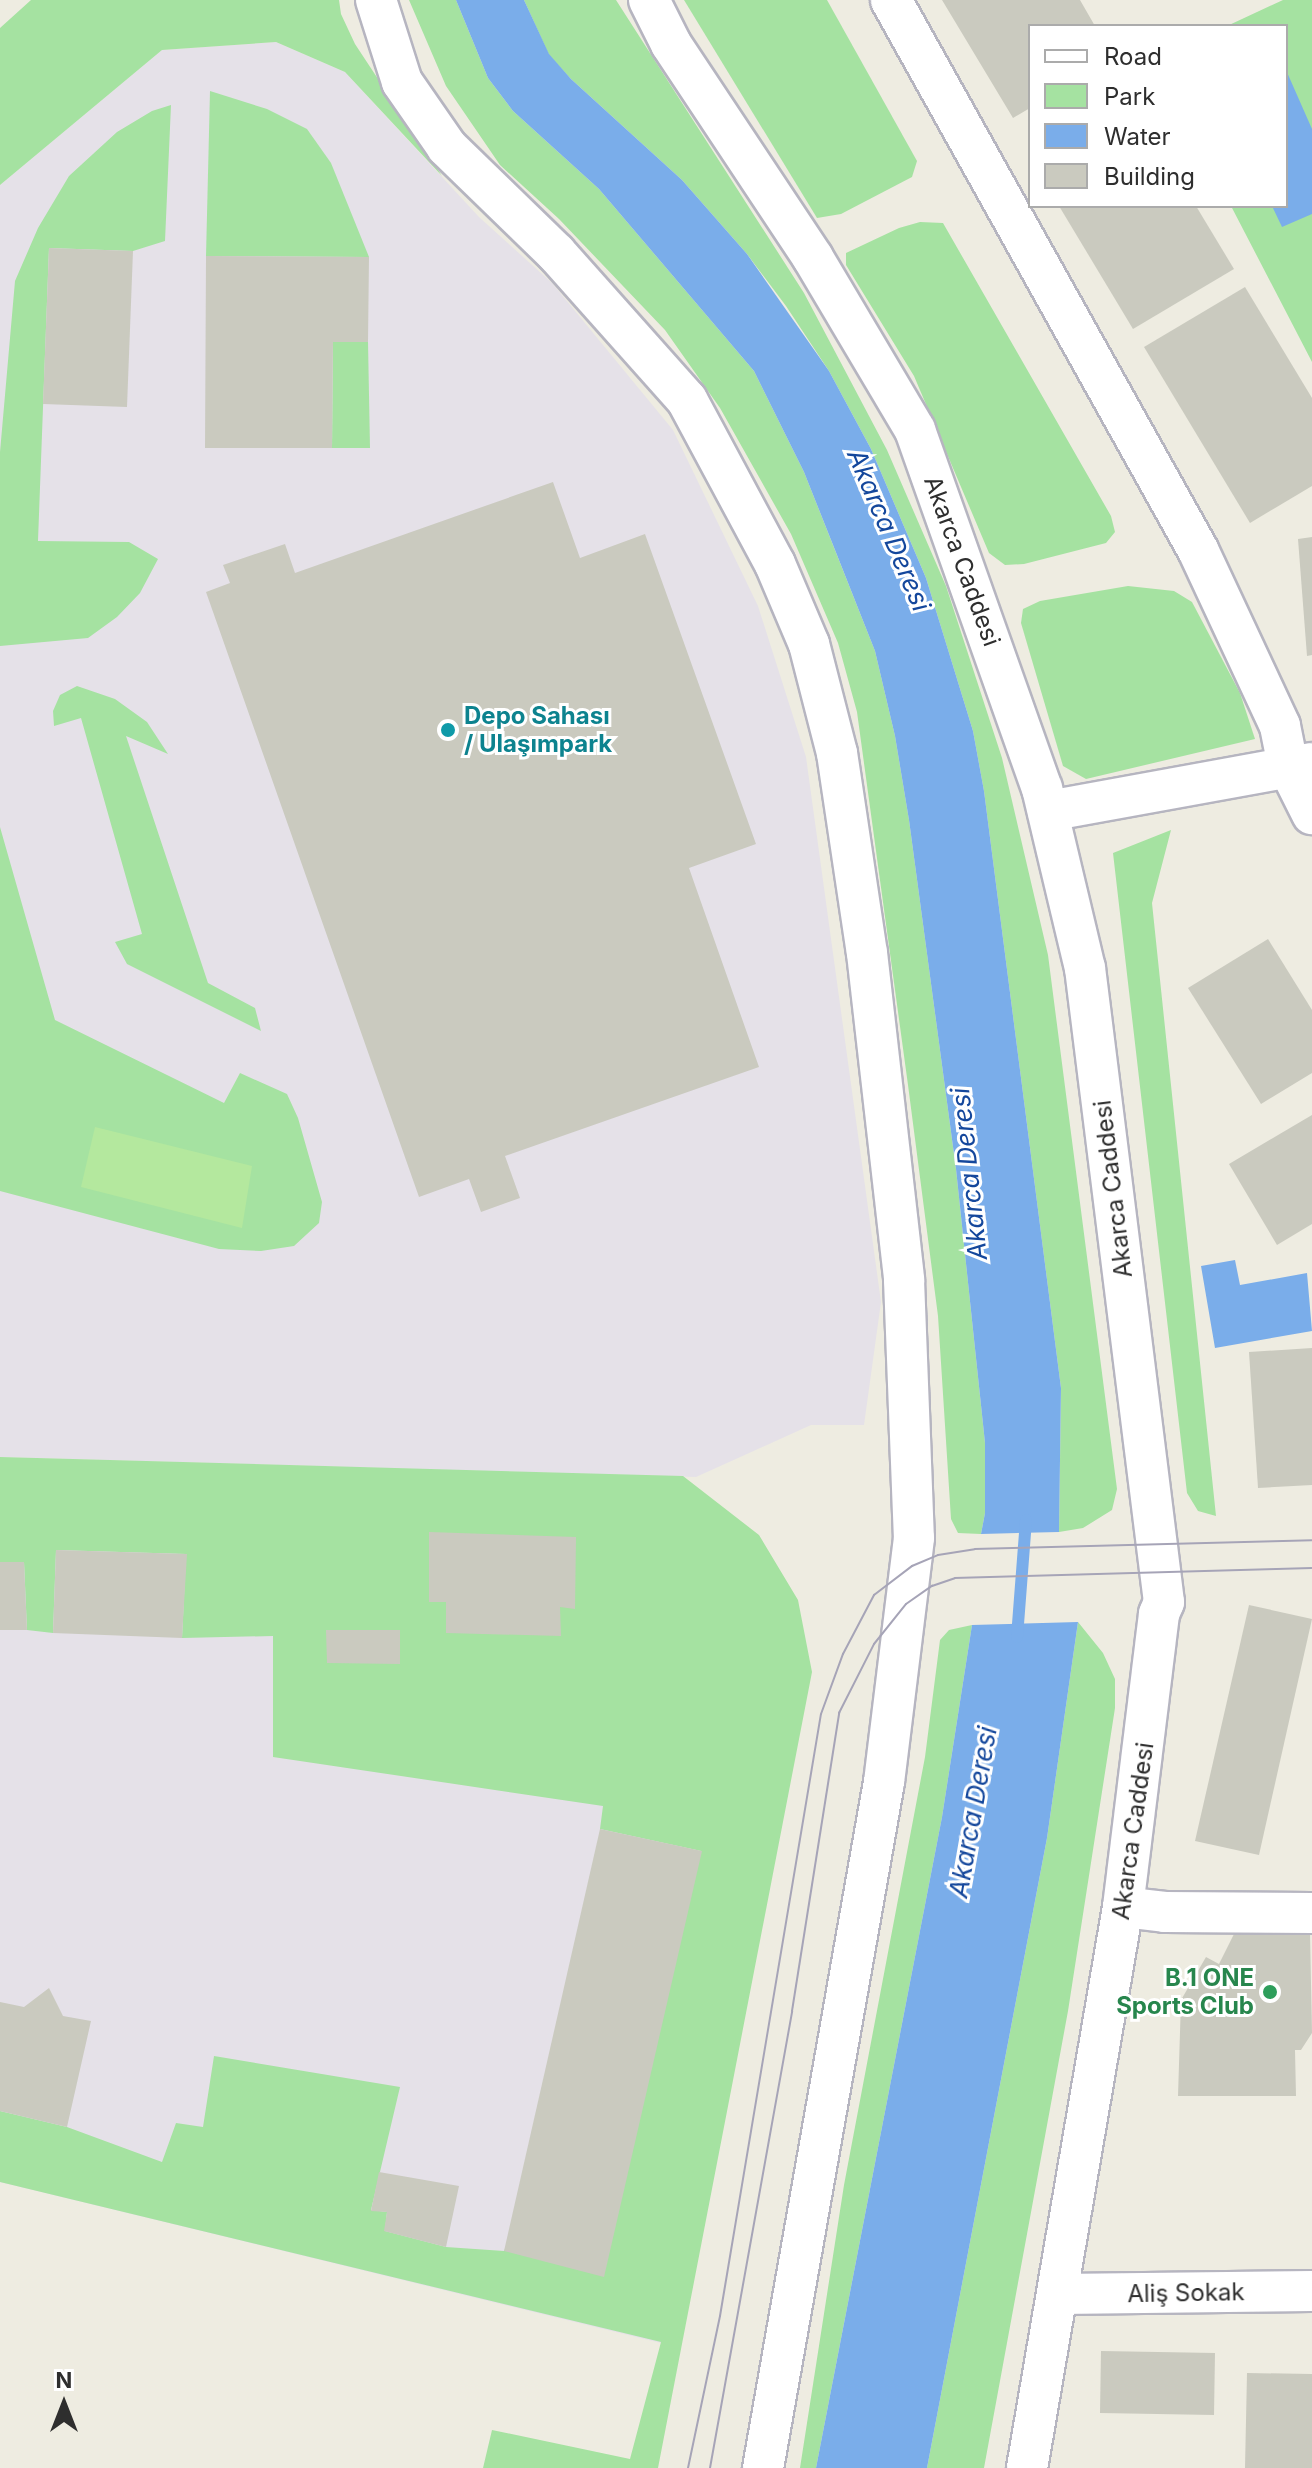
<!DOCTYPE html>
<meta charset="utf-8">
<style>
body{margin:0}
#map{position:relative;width:1312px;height:2468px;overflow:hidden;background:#eeece1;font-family:Inter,sans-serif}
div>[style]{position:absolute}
.industrial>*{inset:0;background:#e5e1e8}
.green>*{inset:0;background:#a5e2a1}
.pitch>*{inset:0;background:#b4e89e}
.water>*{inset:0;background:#7aadea}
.stream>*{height:12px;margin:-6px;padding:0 6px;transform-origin:6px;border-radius:6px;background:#7aadea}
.building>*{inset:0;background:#cacabf}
.roads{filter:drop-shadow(2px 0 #b6b5c0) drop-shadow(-2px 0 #b6b5c0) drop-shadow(0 2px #b6b5c0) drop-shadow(0 -2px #b6b5c0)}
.minor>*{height:40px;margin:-20px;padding:0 20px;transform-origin:20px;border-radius:20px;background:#fff}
.tram>*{height:2px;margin:-1px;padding:0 1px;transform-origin:1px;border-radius:1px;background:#a6a4b7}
.dots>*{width:22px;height:22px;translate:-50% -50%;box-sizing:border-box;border:4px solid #fff;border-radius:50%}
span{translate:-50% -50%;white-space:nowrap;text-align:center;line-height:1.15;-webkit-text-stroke:6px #fff;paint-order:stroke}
.street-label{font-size:24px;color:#2e2e2e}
.culture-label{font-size:24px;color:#0d838f;font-weight:700}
.left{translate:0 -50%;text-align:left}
.leisure-label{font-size:24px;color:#27864d;font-weight:700}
.right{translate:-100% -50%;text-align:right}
.water-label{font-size:26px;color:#14479c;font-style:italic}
.legend{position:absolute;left:1028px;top:24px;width:260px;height:184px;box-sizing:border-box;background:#fff;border:2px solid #ababab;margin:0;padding:10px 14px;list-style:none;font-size:24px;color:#2e2e2e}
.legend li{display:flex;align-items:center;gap:16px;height:40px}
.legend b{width:40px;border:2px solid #ababab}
.north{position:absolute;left:24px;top:2364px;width:80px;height:80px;-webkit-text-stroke:6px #fff;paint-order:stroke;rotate:0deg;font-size:22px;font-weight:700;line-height:32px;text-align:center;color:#2e2e2e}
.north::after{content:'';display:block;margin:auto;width:28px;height:36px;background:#2e2e2e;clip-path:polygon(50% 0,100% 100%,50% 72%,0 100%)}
</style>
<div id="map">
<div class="industrial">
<i style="clip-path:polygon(276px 42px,345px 72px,479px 217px,552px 283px,673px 430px,758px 606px,806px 757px,881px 1302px,864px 1425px,811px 1425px,696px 1477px,0 1457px,0 185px,162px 50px)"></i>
<i style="clip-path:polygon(0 1486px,692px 1526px,661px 2343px,0 2182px)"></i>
</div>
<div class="green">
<i style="clip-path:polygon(31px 0,339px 0,341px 14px,355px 44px,442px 176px,345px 72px,276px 42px,162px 50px,0 185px,0 28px)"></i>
<i style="clip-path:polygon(409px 0,456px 0,488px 78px,513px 111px,599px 189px,754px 371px,804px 472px,875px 651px,895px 736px,909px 820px,956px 1169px,985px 1443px,985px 1513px,981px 1534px,958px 1533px,951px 1519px,938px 1316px,908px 1085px,857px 712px,838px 643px,791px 534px,720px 408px,665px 330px,559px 219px,500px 165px,446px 86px)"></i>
<i style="clip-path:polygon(524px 0,616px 0,804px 293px,887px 450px,946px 586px,1002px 758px,1048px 955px,1117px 1489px,1112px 1510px,1083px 1528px,1059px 1532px,1061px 1388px,984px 791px,973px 731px,926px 578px,871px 449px,829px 371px,786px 306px,747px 254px,682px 180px,571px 79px,549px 55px)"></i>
<i style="clip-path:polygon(684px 0,827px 0,917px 161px,912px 177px,841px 214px,817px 218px)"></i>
<i style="clip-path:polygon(1283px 0,1312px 0,1312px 362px,1231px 206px,1286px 206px,1286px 26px,1227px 26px)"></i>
<i style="clip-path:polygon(210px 91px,267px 109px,307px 129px,331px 163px,369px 257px,206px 256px)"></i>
<i style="clip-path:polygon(171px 105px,165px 241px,133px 251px,49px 248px,38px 541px,129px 542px,158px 559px,140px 593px,117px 617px,88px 638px,0 646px,0 452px,15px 281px,38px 228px,69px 176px,117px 132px,152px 111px)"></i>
<i style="clip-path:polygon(920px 222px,943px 223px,1111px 516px,1115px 532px,1106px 543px,1024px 564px,1005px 565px,989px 553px,914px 376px,846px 265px,846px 253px,899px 228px)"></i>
<i style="clip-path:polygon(333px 342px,368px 342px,370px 448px,332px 448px)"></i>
<i style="clip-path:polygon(1128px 586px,1174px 591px,1192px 602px,1240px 693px,1255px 739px,1086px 779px,1063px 766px,1021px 623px,1023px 609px,1040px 601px)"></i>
<i style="clip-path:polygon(77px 686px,115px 699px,147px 722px,168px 754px,126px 736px,208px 983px,255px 1008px,261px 1031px,127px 964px,115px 942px,142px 934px,81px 718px,54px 726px,53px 711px,60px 695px)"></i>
<i style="clip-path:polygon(0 827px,55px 1020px,224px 1103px,240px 1073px,287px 1094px,298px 1118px,322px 1202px,319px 1223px,294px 1246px,261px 1251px,219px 1249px,0 1191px)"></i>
<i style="clip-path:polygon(1171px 830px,1152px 903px,1216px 1516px,1198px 1511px,1187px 1493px,1113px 853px)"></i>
<i style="clip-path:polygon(0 1457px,683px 1476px,759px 1535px,798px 1600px,812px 1672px,658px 2468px,483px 2468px,492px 2430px,630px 2459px,661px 2342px,0 2182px,0 2111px,67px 2127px,162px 2162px,176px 2123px,203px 2127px,214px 2056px,400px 2087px,371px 2210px,387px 2212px,385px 2231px,446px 2247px,504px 2251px,701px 1851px,600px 1829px,603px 1806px,273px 1757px,273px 1636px,182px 1638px,186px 1554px,56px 1550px,53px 1633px,27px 1630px,24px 1562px,0 1562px)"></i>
<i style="clip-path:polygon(1078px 1622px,1103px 1653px,1115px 1679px,1115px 1708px,1068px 2011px,984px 2468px,927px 2468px,1047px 1838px)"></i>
<i style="clip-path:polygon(972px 1625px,942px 1817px,816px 2468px,800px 2468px,844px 2185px,925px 1757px,940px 1640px,949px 1630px)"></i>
</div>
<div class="pitch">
<i style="clip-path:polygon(95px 1127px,252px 1166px,242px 1228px,81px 1187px)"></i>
</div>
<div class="water">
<i style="clip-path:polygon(456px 0,524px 0,549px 54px,571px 79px,682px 180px,747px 254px,829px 371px,871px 449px,926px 578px,973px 731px,984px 791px,1061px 1388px,1059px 1532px,981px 1534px,985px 1513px,985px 1443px,956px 1169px,909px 820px,895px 736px,875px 651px,837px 555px,804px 472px,754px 371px,599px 189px,513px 111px,488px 78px)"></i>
<i style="clip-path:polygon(1286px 70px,1312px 129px,1312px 214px,1282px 227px,1272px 206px,1286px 206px)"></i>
<i style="clip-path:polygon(1235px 1260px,1240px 1285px,1307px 1273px,1312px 1331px,1215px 1348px,1201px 1266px)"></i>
<i style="clip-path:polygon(1078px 1622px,1047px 1838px,927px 2468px,816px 2468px,942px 1817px,972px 1625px)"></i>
</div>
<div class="stream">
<i style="left:1017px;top:1637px;width:117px;rotate:-85.6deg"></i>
</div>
<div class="building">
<i style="clip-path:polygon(942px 0,1080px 0,1095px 26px,1030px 26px,1030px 108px,1013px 118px)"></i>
<i style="clip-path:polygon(1059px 206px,1196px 206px,1234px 269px,1133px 329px)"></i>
<i style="clip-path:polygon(49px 248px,133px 251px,127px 407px,43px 404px)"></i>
<i style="clip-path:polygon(206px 256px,369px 257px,368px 342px,333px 342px,332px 448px,205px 448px)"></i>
<i style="clip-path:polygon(1245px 287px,1312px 398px,1312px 486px,1250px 523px,1144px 347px)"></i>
<i style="clip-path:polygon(553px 482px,580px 558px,645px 534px,756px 844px,689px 868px,759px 1067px,505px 1156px,520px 1198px,481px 1212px,469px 1179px,419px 1197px,206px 592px,230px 583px,223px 565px,285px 544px,295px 573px)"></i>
<i style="clip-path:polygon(1312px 537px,1312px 655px,1307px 656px,1298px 539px)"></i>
<i style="clip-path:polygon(1268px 939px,1312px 1010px,1312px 1073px,1261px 1104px,1188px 988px)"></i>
<i style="clip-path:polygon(1312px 1115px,1312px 1224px,1277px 1245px,1229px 1164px)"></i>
<i style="clip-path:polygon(1312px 1348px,1312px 1485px,1258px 1488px,1249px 1352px)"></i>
<i style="clip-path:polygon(429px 1532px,576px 1537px,575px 1609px,560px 1607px,561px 1636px,446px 1633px,446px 1602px,429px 1602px)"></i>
<i style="clip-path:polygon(56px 1550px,187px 1554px,182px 1638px,53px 1633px)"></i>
<i style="clip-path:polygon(0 1562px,24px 1562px,27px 1630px,0 1630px)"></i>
<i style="clip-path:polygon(1249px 1605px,1312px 1619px,1259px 1855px,1195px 1841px)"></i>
<i style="clip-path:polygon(326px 1630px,400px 1630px,400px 1664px,327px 1663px)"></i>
<i style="clip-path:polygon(600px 1829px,702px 1851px,604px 2277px,504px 2251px)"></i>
<i style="clip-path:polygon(1310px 1933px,1312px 2033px,1301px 2050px,1295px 2050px,1296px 2096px,1178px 2096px,1181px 2000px,1206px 1957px,1219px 1964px,1234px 1934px)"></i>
<i style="clip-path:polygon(49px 1988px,63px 2016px,91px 2021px,67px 2127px,0 2111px,0 2002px,24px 2007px)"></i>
<i style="clip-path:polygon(379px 2172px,459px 2186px,446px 2247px,384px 2231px,387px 2212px,371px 2211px)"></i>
<i style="clip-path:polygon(1101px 2351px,1215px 2353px,1214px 2415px,1100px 2413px)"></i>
<i style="clip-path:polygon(1247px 2373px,1312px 2374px,1312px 2468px,1245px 2468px)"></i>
</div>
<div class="roads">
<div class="minor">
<i style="left:376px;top:0;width:86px;rotate:72.4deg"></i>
<i style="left:402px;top:82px;width:79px;rotate:55.3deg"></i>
<i style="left:447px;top:147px;width:152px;rotate:44.2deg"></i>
<i style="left:556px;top:253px;width:197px;rotate:48.3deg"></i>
<i style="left:687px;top:400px;width:186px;rotate:61.8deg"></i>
<i style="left:775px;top:564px;width:87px;rotate:67deg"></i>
<i style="left:809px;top:644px;width:113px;rotate:75.6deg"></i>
<i style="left:837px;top:753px;width:202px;rotate:81.5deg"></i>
<i style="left:867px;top:953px;width:329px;rotate:83.5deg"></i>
<i style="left:904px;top:1280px;width:258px;rotate:87.8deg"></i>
<i style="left:914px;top:1538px;width:246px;rotate:97deg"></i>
<i style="left:884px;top:1782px;width:697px;rotate:100deg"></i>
<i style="left:649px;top:0;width:49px;rotate:63.4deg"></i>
<i style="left:671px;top:44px;width:257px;rotate:56.4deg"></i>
<i style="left:813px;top:258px;width:200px;rotate:59.3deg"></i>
<i style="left:915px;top:430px;width:380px;rotate:70.5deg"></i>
<i style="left:1042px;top:788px;width:185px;rotate:76.6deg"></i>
<i style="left:1085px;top:968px;width:639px;rotate:82.9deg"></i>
<i style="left:1164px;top:1602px;width:13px;rotate:113deg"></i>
<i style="left:1159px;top:1614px;width:295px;rotate:97deg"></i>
<i style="left:1123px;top:1907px;width:569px;rotate:99.71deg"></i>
<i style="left:891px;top:0;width:630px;rotate:60.83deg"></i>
<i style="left:1198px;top:550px;width:194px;rotate:65deg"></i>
<i style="left:1280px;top:726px;width:41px;rotate:78.7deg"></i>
<i style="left:1288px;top:766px;width:54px;rotate:63.4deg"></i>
<i style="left:1048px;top:811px;width:268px;rotate:-10.3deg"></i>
<i style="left:1123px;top:1907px;width:42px;rotate:6.8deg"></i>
<i style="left:1165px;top:1912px;width:147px;rotate:0.4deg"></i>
<i style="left:1059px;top:2294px;width:253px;rotate:-0.7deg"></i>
</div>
</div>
<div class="tram">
<i style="left:688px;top:2468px;width:155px;rotate:-78.1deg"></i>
<i style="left:720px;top:2316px;width:610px;rotate:-80.48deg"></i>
<i style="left:821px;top:1714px;width:64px;rotate:-69.9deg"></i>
<i style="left:843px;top:1654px;width:67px;rotate:-62.3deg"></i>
<i style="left:874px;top:1595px;width:48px;rotate:-37.3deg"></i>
<i style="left:912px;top:1566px;width:28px;rotate:-23deg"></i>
<i style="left:938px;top:1555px;width:37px;rotate:-9deg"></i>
<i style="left:975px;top:1549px;width:337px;rotate:-1.5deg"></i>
<i style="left:710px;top:2468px;width:464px;rotate:-79.8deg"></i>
<i style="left:792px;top:2011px;width:302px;rotate:-81deg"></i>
<i style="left:839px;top:1713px;width:77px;rotate:-63.1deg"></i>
<i style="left:874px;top:1644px;width:51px;rotate:-51.3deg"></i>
<i style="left:906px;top:1604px;width:32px;rotate:-35deg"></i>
<i style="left:932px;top:1586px;width:24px;rotate:-19deg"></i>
<i style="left:955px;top:1578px;width:357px;rotate:-1.6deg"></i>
</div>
<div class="dots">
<i style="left:448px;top:730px;background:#0f9aa8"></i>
<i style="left:1270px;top:1992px;background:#2e9e5b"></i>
</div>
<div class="street-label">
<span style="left:962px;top:561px;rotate:70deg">Akarca Caddesi</span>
<span style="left:1113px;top:1189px;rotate:-97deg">Akarca Caddesi</span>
<span style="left:1133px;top:1831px;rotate:-82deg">Akarca Caddesi</span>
<span style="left:1186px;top:2293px;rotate:-1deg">Aliş Sokak</span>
</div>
<div class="culture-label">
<span class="left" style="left:464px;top:730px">Depo Sahası<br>/ Ulaşımpark</span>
</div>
<div class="leisure-label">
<span class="right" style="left:1254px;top:1992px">B.1 ONE<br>Sports Club</span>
</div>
<div class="water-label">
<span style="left:889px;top:530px;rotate:67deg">Akarca Deresi</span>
<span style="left:969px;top:1174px;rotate:-96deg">Akarca Deresi</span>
<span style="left:973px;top:1812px;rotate:-80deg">Akarca Deresi</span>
</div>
<ul class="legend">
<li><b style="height:10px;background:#fff"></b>Road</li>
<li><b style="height:22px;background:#a5e2a1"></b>Park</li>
<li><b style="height:22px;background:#7aadea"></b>Water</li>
<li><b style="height:22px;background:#cacabf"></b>Building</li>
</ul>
<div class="north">N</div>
</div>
